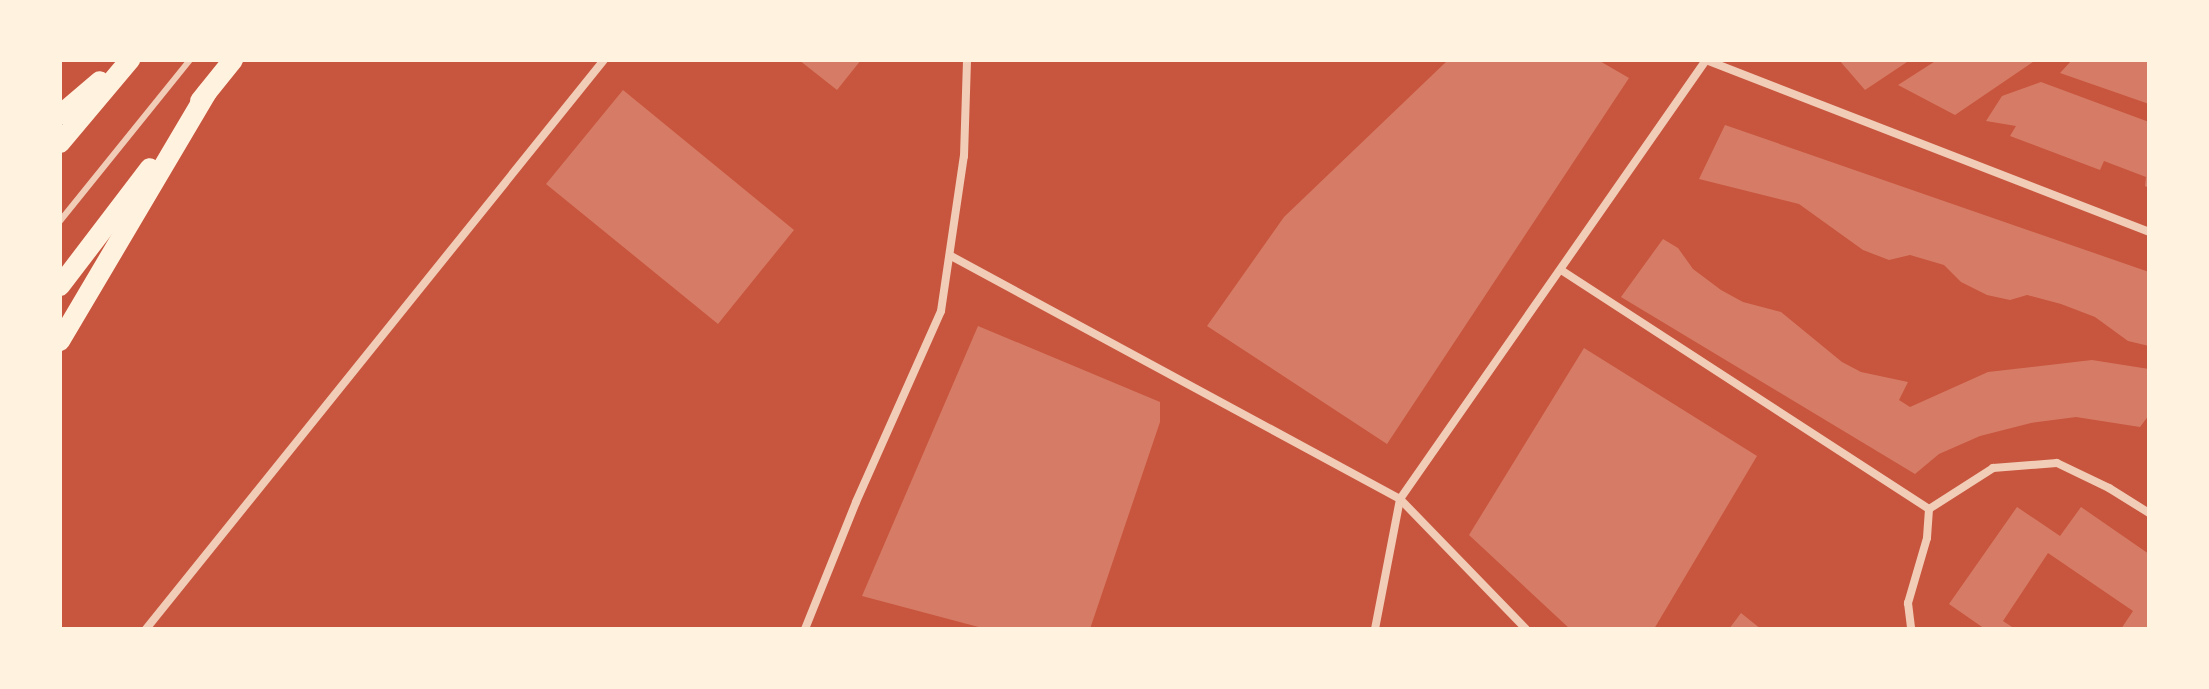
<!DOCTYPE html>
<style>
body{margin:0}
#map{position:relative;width:2209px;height:689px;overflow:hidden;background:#c8553d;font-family:"Public Sans",sans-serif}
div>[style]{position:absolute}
.building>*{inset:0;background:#d67c66}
.service>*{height:6px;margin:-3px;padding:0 3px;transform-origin:3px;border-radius:3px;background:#f1ccb7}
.minor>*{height:8px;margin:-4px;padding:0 4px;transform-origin:4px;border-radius:4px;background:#f1ccb7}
.primary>*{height:20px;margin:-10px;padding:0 10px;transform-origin:10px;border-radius:10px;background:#fff3e0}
span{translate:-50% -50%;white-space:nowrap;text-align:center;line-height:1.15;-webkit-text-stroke:6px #fff3e0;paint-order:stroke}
.frame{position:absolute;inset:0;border:62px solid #fff3e0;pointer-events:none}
</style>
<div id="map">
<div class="building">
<i style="clip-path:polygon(799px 60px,861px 60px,837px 90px)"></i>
<i style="clip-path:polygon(1448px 60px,1598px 60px,1629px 78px,1387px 444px,1207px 326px,1284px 217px)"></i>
<i style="clip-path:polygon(1839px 60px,1910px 60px,1865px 90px)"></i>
<i style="clip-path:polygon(1937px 60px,2036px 60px,1955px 115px,1898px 85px)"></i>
<i style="clip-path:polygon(2072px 60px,2149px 60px,2149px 104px,2060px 73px)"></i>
<i style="clip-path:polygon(2041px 82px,2149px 122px,2149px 188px,2145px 186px,2146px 177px,2104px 161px,2100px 170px,2010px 136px,2016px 126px,1986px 121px,2002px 96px)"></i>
<i style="clip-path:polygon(623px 90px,794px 230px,718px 324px,546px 184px)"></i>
<i style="clip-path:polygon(1725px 125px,2149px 272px,2149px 346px,2128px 341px,2095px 317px,2061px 304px,2027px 295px,2010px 300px,1987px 295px,1961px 282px,1944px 265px,1910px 255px,1889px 260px,1863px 250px,1799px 204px,1699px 179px)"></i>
<i style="clip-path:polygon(1663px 239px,1678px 248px,1693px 269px,1721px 290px,1743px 302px,1781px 312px,1842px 362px,1861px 372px,1908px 382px,1899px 400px,1910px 407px,1988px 372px,2092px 360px,2149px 369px,2149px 415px,2140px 427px,2076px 417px,2031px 423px,1980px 436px,1939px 454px,1915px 474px,1621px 297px)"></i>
<i style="clip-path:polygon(978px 326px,1160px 402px,1160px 422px,1090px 629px,986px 629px,862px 596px)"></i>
<i style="clip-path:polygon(1584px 348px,1757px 456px,1654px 629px,1570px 629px,1469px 535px)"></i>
<i style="clip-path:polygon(2017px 507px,2060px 536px,2081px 507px,2149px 554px,2149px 629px,2121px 629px,2133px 611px,2048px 553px,2003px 621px,2015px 629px,1985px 629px,1949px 604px)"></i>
<i style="clip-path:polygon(1741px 613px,1761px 629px,1729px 629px)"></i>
</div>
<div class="service">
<i style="left:60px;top:221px;width:207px;rotate:-51.1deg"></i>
</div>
<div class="minor">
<i style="left:1706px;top:60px;width:475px;rotate:21.2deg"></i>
<i style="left:951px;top:256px;width:511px;rotate:28.42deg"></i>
<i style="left:1400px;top:499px;width:181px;rotate:45.9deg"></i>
<i style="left:1561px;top:270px;width:439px;rotate:33deg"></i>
<i style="left:1929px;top:509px;width:29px;rotate:94deg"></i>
<i style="left:1927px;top:538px;width:68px;rotate:106.3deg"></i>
<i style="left:1908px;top:603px;width:26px;rotate:83deg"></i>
<i style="left:1929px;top:509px;width:76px;rotate:-32.6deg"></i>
<i style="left:1993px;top:468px;width:64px;rotate:-4.5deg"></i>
<i style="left:2057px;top:463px;width:58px;rotate:25.7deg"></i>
<i style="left:2109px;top:488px;width:47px;rotate:32deg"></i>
<i style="left:146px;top:629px;width:730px;rotate:-51.17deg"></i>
<i style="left:805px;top:629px;width:137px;rotate:-68.1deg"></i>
<i style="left:856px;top:502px;width:209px;rotate:-66deg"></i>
<i style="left:941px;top:311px;width:157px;rotate:-81.6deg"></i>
<i style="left:964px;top:156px;width:96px;rotate:-88.2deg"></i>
<i style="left:1375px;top:629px;width:132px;rotate:-79.1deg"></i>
<i style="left:1400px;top:499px;width:535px;rotate:-55.12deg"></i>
</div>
<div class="primary">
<i style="left:200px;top:101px;width:53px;rotate:-51.2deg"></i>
<i style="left:60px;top:115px;width:52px;rotate:-40.4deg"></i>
<i style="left:60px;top:143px;width:109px;rotate:-49.9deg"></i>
<i style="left:60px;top:286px;width:148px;rotate:-52.7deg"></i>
<i style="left:60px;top:341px;width:289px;rotate:-59.4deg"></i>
</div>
<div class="frame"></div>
</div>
